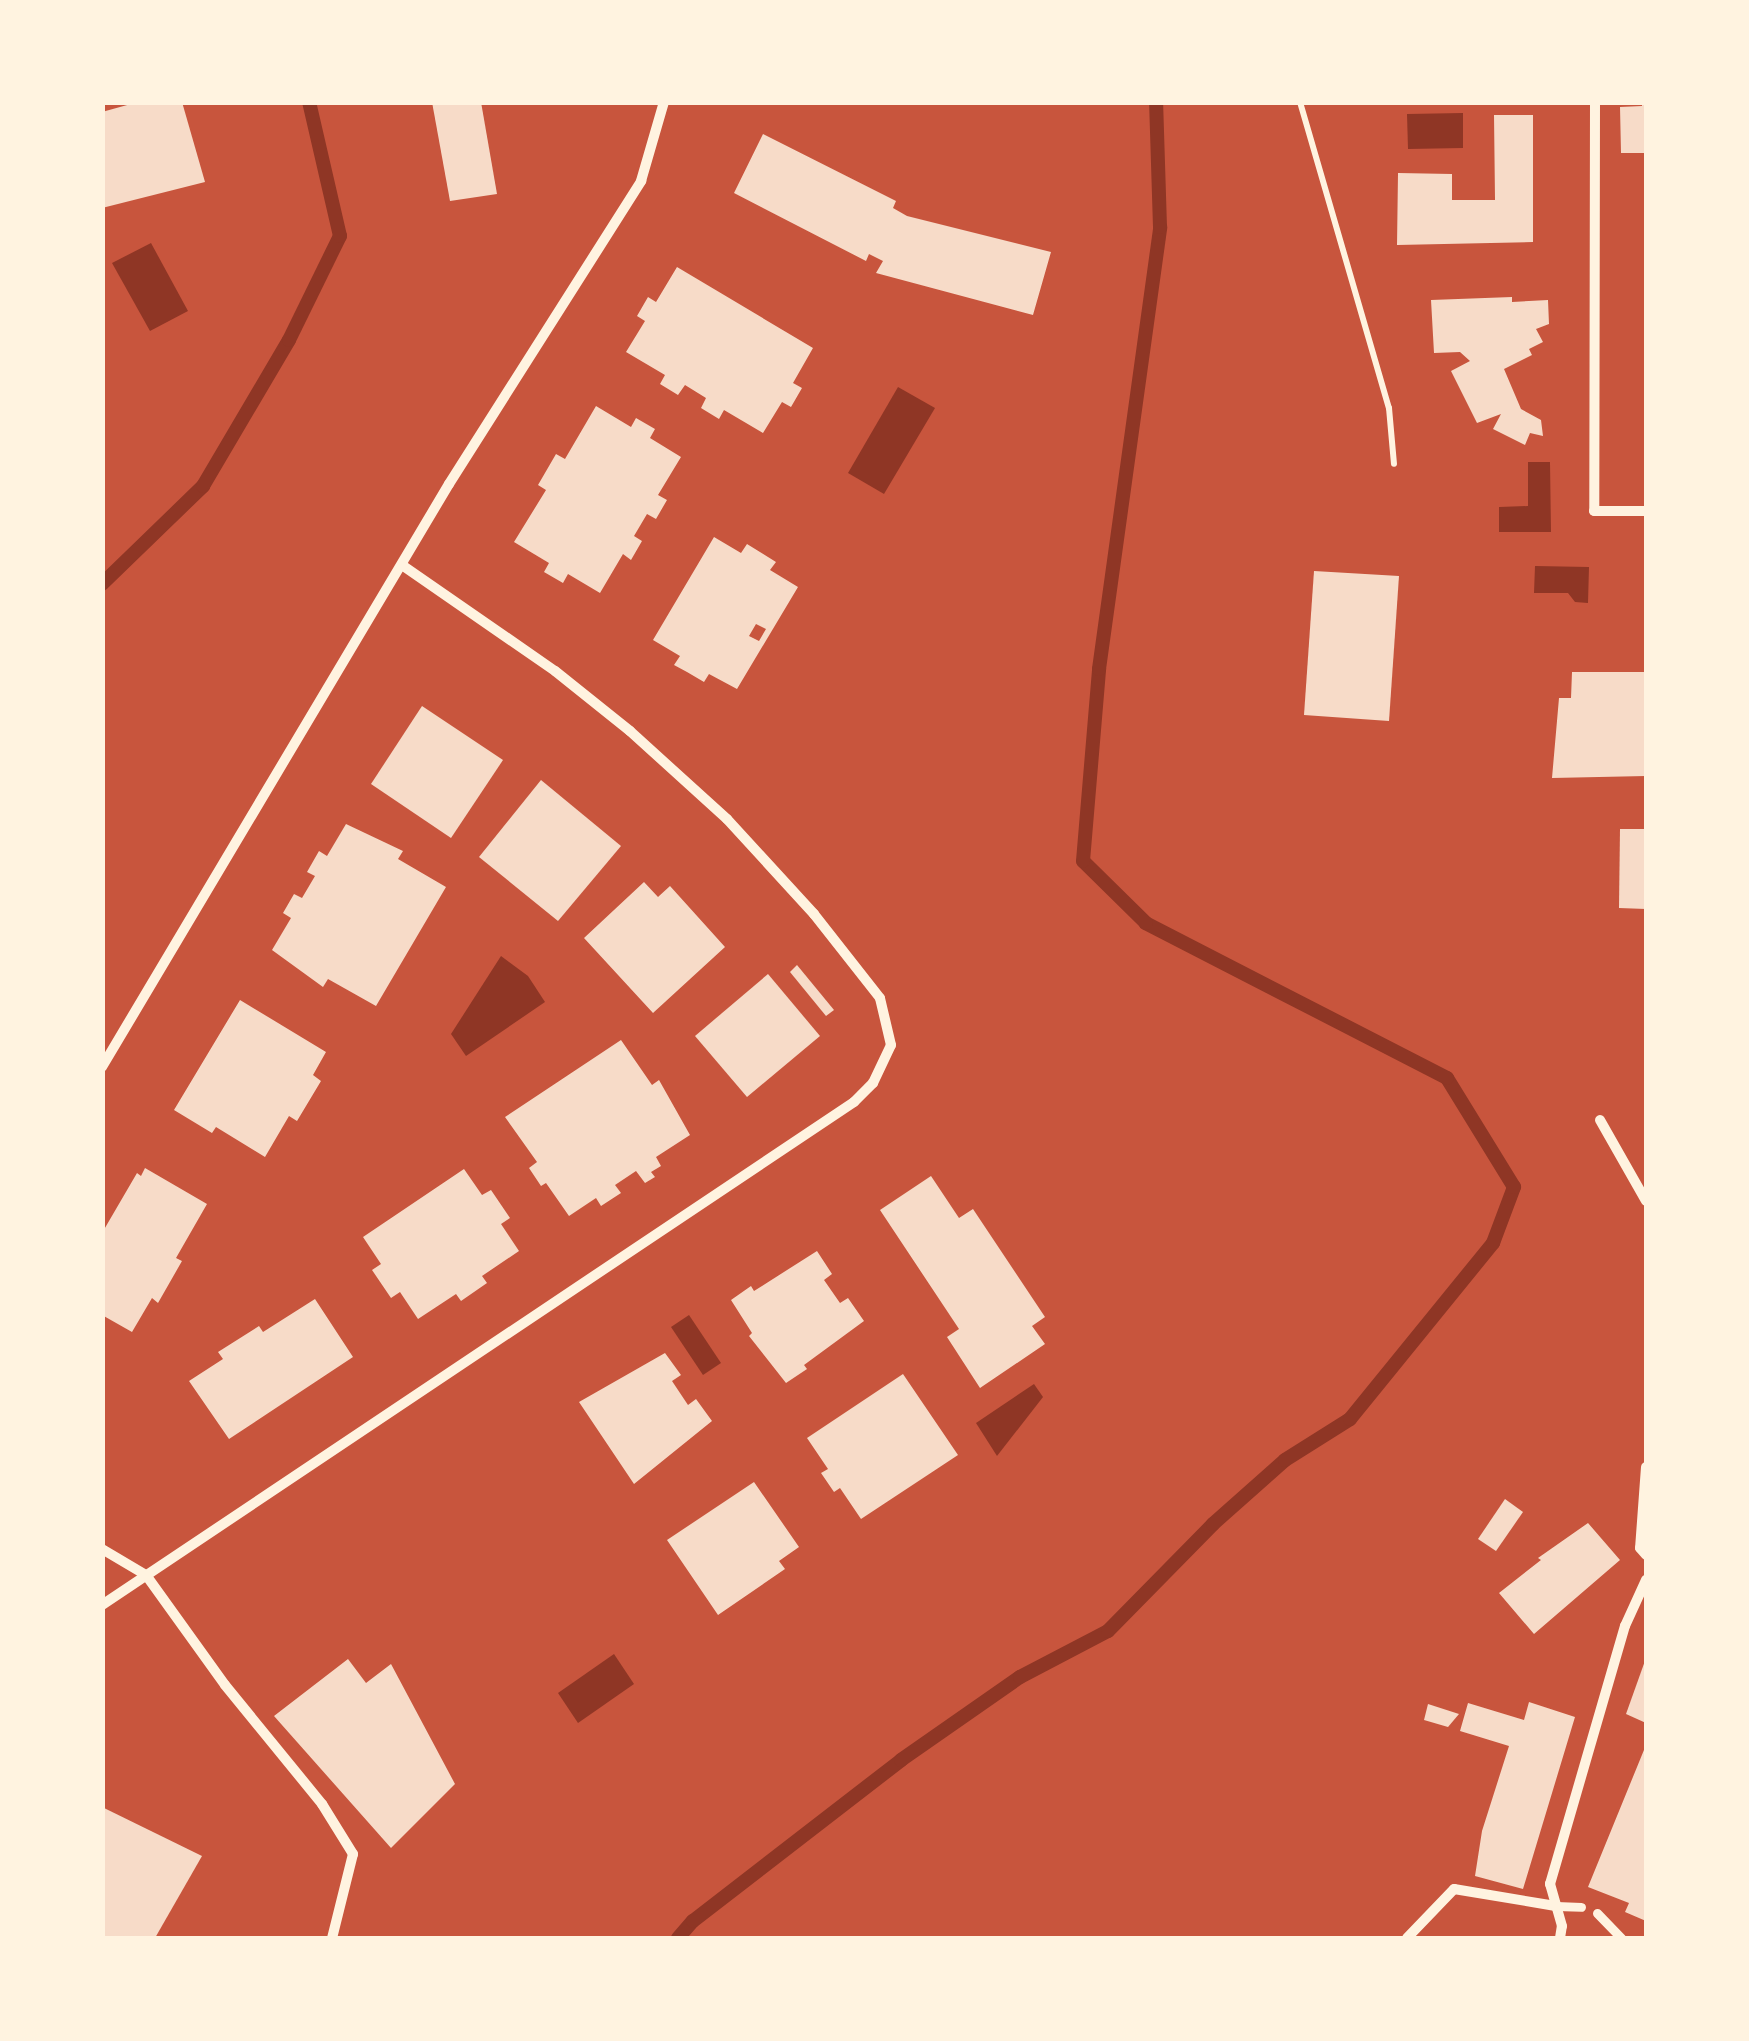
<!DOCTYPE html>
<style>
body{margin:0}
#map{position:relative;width:1749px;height:2041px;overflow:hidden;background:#c8553d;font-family:"Nunito Sans",sans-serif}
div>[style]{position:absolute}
.water>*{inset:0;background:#8f3625}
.stream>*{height:14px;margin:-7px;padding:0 7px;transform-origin:7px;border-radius:7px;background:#8f3625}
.building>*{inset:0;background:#f7dbc8}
.path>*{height:6px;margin:-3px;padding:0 3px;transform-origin:3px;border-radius:3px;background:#fff3e0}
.pedestrian>*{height:9px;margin:-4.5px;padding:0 4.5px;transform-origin:4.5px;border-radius:4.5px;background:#fff3e0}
.minor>*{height:10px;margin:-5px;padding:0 5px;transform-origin:5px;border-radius:5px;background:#fff3e0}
span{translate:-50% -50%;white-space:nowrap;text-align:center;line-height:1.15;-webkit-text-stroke:8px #fff3e0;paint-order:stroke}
.frame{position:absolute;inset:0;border:105px solid #fff3e0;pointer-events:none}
</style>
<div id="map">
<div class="water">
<i style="clip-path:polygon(1463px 113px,1463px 148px,1408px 149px,1407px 114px)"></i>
<i style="clip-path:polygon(151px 243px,188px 311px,150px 331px,112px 263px)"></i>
<i style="clip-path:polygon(898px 387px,935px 408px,884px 494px,848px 473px)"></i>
<i style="clip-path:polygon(1528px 462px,1550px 462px,1551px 532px,1499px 532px,1499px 507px,1528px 506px)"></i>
<i style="clip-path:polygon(1535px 566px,1589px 567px,1588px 603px,1575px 602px,1568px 593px,1534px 593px)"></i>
<i style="clip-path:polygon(501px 956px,528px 976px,545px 1002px,466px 1056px,451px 1034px)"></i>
<i style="clip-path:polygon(689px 1315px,721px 1363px,703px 1375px,671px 1327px)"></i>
<i style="clip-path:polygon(1034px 1384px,1043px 1397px,997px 1456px,976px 1423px)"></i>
<i style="clip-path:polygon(614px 1654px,634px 1684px,578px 1723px,558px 1693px)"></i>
</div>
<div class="stream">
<i style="left:102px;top:584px;width:141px;rotate:-44.1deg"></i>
<i style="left:203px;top:486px;width:169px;rotate:-59.5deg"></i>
<i style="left:289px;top:340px;width:116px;rotate:-63.9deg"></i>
<i style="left:340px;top:236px;width:138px;rotate:-103deg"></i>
<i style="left:678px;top:1938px;width:23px;rotate:-49deg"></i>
<i style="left:693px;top:1921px;width:263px;rotate:-37.7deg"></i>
<i style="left:901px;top:1760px;width:145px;rotate:-34.9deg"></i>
<i style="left:1020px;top:1677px;width:99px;rotate:-27.6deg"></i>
<i style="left:1108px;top:1631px;width:150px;rotate:-45.5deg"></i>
<i style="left:1213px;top:1524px;width:96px;rotate:-41.6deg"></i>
<i style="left:1285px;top:1460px;width:77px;rotate:-32.2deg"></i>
<i style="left:1350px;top:1419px;width:227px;rotate:-50.9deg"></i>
<i style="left:1493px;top:1243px;width:60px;rotate:-69.4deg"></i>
<i style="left:1514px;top:1187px;width:128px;rotate:-121.6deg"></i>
<i style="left:1447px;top:1078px;width:339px;rotate:-152.8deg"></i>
<i style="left:1146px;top:923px;width:88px;rotate:-135.5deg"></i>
<i style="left:1083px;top:861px;width:193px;rotate:-85.2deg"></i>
<i style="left:1099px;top:669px;width:446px;rotate:-82.1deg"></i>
<i style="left:1160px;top:227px;width:125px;rotate:-91.8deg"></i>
</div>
<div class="building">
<i style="clip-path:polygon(138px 102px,182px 102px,205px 182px,102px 208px,102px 112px)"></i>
<i style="clip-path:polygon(432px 102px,481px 102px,497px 194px,450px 201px)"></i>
<i style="clip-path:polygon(1642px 102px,1646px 102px,1646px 153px,1621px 153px,1620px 107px,1642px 106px)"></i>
<i style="clip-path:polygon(1494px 115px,1533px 115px,1533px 242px,1397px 245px,1398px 173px,1452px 174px,1452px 200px,1495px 200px)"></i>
<i style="clip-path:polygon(763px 134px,896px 201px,893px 208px,907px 216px,1051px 252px,1033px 315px,876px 273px,883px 261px,869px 254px,866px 261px,734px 193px)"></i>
<i style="clip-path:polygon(677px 267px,813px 348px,793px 383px,802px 388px,791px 407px,782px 402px,763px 433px,724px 410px,719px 419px,701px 408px,706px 398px,685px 385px,678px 395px,660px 384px,665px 375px,626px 352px,645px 321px,637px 316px,648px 297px,656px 302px)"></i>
<i style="clip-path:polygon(1512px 297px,1512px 302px,1548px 300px,1549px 324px,1536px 329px,1543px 342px,1529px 349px,1532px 355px,1504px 369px,1521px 409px,1541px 420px,1543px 436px,1530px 433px,1525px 445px,1493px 429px,1501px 414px,1477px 423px,1451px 371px,1470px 361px,1460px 352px,1434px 353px,1431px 300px)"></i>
<i style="clip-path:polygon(596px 406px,631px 427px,636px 418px,655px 429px,650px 438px,681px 457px,658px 495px,667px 500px,656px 519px,647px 514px,634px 536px,642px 541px,631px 560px,623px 554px,600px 593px,568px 574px,563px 583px,544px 572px,549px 563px,514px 542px,546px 490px,538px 485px,556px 454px,565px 459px)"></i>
<i style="clip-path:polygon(evenodd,714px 537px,741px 553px,747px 544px,776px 562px,770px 570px,798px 587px,737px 689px,709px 674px,704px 682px,687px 672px,674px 665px,680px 656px,653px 640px,714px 537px,756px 624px,766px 629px,759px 641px,749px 636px,756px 624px)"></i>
<i style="clip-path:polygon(1314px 571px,1399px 576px,1389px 721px,1304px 715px)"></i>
<i style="clip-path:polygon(1572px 672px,1646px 672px,1646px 776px,1552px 778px,1559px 698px,1571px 698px)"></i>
<i style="clip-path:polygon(422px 706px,503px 760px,451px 838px,371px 784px)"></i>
<i style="clip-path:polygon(541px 780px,621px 846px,558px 921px,479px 857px)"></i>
<i style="clip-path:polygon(346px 824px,403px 851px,398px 859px,446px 887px,376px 1006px,328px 979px,323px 987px,272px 950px,291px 918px,283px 913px,294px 894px,302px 898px,315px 876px,307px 872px,319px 851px,327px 856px)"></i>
<i style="clip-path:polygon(1620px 829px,1646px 829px,1646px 909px,1619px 908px)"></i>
<i style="clip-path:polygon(644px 882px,658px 897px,670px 886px,725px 947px,653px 1013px,584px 938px)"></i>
<i style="clip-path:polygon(797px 965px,834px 1010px,826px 1016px,790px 972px)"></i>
<i style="clip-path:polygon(768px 974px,820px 1036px,747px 1097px,695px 1036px)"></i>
<i style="clip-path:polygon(240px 1000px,326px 1052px,313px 1075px,321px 1081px,297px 1121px,289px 1116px,265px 1157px,216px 1127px,212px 1133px,174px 1110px)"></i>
<i style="clip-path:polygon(621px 1040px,652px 1085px,659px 1080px,690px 1135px,656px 1157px,661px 1166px,651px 1172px,655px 1177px,645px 1183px,636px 1171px,615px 1185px,621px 1193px,601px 1206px,596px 1198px,569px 1216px,546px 1183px,541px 1186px,529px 1168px,537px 1162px,505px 1117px)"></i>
<i style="clip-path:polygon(145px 1168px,207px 1204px,176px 1258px,182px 1261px,158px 1303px,152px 1298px,132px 1332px,102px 1315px,102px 1233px,137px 1173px,141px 1176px)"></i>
<i style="clip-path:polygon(464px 1169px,482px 1195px,491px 1190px,510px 1218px,501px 1224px,519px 1251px,482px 1276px,487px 1283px,461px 1301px,456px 1294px,418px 1319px,400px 1292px,391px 1298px,372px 1270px,381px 1264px,363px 1237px)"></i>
<i style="clip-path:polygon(931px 1176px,959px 1218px,973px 1209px,1045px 1317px,1032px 1326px,1045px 1344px,980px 1388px,947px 1337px,959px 1329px,880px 1210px)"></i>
<i style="clip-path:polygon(817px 1251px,832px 1274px,824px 1280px,840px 1303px,848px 1298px,864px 1321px,804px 1365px,807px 1369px,786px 1383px,749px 1336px,752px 1333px,731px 1300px,751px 1286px,754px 1291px)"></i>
<i style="clip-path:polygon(315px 1299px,353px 1357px,229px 1439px,189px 1381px,223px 1359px,218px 1352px,259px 1326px,263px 1332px)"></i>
<i style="clip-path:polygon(665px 1353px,681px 1375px,672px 1381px,688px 1405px,696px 1399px,712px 1421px,634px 1484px,579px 1402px)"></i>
<i style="clip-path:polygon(903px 1374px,958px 1455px,861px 1519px,840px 1488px,834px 1492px,821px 1473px,828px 1469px,807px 1438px)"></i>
<i style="clip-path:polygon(754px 1482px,799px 1547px,779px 1561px,785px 1569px,718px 1615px,667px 1540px)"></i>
<i style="clip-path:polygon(1505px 1499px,1523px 1512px,1496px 1551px,1478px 1539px)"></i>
<i style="clip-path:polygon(1588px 1523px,1620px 1560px,1534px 1634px,1499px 1593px,1541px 1560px,1538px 1558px)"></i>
<i style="clip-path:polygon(1646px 1658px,1646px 1723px,1626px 1714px)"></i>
<i style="clip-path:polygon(348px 1659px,366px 1683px,391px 1664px,455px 1784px,391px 1848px,274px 1716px)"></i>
<i style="clip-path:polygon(1529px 1702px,1575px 1717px,1523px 1889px,1475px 1876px,1482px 1831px,1509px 1746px,1460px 1731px,1468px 1703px,1524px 1720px)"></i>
<i style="clip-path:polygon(1428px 1704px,1459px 1714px,1448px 1727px,1424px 1720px)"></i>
<i style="clip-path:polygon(1646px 1745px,1646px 1921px,1625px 1912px,1629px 1903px,1588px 1887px)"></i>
<i style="clip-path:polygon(102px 1807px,202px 1856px,155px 1938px,102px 1938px)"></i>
</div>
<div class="path">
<i style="left:1300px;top:102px;width:319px;rotate:73.8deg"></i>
<i style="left:1389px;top:408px;width:56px;rotate:84.9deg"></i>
</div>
<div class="pedestrian">
<i style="left:1556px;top:1906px;width:25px;rotate:2deg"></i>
<i style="left:1597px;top:1913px;width:35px;rotate:46deg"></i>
</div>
<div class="minor">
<i style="left:1595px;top:102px;width:409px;rotate:90.1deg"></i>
<i style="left:1594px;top:511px;width:52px"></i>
<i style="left:102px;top:1067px;width:678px;rotate:-59.24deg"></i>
<i style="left:449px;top:484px;width:359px;rotate:-57.6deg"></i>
<i style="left:641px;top:181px;width:82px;rotate:-73.8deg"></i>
<i style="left:1600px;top:1120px;width:93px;rotate:60.4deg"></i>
<i style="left:1646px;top:1467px;width:81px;rotate:94.2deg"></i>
<i style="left:1640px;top:1548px;width:9px;rotate:49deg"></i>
<i style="left:102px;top:1549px;width:51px;rotate:30.6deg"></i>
<i style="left:146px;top:1575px;width:135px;rotate:54.3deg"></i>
<i style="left:225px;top:1685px;width:154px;rotate:50.8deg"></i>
<i style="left:322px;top:1804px;width:59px;rotate:58.2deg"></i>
<i style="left:353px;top:1854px;width:87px;rotate:104deg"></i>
<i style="left:102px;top:1605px;width:905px;rotate:-33.78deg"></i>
<i style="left:854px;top:1102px;width:27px;rotate:-45deg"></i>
<i style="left:873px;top:1083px;width:42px;rotate:-64.7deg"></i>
<i style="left:891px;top:1045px;width:48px;rotate:-103.2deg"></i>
<i style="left:880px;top:998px;width:107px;rotate:-128.2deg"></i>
<i style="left:814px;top:914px;width:129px;rotate:-132.5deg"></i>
<i style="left:727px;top:819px;width:131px;rotate:-137.8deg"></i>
<i style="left:630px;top:731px;width:96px;rotate:-141.3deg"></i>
<i style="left:555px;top:671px;width:186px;rotate:-145.3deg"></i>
<i style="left:1407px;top:1938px;width:68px;rotate:-46.2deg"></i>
<i style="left:1454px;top:1889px;width:103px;rotate:9.5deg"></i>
<i style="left:1560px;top:1938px;width:12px;rotate:-81deg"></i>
<i style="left:1562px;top:1926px;width:44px;rotate:-105.9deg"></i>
<i style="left:1550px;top:1884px;width:269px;rotate:-73.8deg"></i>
<i style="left:1625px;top:1626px;width:51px;rotate:-65.5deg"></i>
</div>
<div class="frame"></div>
</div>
